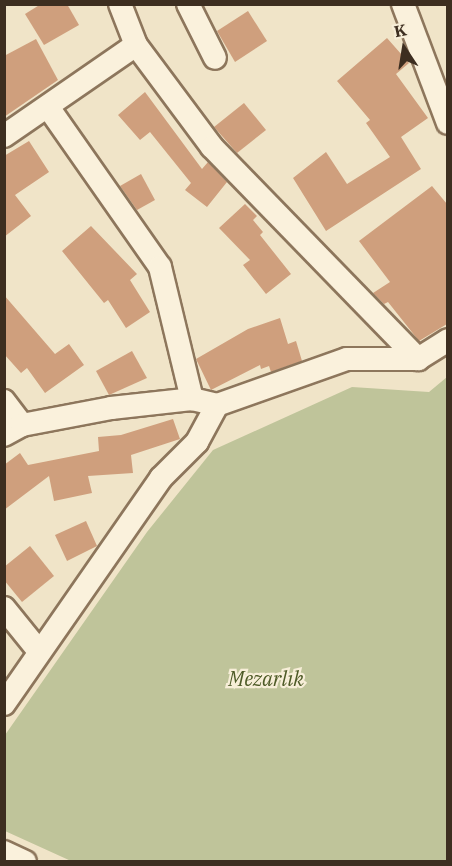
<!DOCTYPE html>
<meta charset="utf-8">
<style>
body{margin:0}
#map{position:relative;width:452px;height:866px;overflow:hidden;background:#f0e4c8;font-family:"IBM Plex Serif",serif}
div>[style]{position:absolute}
.cemetery>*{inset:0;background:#bfc49a}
.building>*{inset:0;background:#cf9f7d}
.roads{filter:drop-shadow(2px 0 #8d765c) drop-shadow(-2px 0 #8d765c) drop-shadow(0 2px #8d765c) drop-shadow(0 -2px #8d765c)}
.minor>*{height:22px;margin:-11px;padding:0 11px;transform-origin:11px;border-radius:11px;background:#faf1dc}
span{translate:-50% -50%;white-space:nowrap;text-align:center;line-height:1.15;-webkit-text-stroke:4.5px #f7eed8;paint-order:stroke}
.park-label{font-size:20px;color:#4d5a26;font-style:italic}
.frame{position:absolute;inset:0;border:6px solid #3d2e20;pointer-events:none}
.north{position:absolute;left:374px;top:18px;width:60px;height:60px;-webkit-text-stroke:4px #f7eed8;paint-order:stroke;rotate:348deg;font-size:16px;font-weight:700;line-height:24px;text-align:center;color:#3d2e20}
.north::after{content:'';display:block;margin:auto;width:21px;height:27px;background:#3d2e20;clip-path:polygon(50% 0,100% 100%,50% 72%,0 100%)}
</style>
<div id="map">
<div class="cemetery">
<i style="clip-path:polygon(447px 377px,447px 861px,71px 861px,5px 831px,5px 735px,147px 532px,213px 450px,352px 387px,429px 392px)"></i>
</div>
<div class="building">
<i style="clip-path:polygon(41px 4px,67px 4px,79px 25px,44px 45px,25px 14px)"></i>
<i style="clip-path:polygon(248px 11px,267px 41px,235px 62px,217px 31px)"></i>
<i style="clip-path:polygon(387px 38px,409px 63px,396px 74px,428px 118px,401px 137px,421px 169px,326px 231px,293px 178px,326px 152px,347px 184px,390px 157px,366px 123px,370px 120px,337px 81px)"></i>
<i style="clip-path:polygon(36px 39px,58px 80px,4px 117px,4px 56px)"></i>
<i style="clip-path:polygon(145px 92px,202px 169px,208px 162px,227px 182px,207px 207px,185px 190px,191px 183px,150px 132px,140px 140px,118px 115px)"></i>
<i style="clip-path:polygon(244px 103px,266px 130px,237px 153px,214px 127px)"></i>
<i style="clip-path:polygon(29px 141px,49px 172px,15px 195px,31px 216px,4px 237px,4px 156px)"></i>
<i style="clip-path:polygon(141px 174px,155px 200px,137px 210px,120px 186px)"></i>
<i style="clip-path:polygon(432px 186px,447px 204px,447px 324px,419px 341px,388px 302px,384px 304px,373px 293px,390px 282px,359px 241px)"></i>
<i style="clip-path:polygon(245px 204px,257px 216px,253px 220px,263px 232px,260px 235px,291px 274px,266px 294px,243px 265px,250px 260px,219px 228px)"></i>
<i style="clip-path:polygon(91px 226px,137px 274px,130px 280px,150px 312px,126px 328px,108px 300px,104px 303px,62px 251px)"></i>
<i style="clip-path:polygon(4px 295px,55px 354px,69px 344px,84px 365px,45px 393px,27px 368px,21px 373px,4px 354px)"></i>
<i style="clip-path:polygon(280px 318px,288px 344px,296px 341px,302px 361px,271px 372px,269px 366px,261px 369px,260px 365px,211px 390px,196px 359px,248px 329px)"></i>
<i style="clip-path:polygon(132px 351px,147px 378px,109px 395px,96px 371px)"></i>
<i style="clip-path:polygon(173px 419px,180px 439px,131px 455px,133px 473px,88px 476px,92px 493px,54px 501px,49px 476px,4px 510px,4px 465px,20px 453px,28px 465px,99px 451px,98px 437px,121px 435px)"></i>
<i style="clip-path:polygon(86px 521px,97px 546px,67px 561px,55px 535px)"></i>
<i style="clip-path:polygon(30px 546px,54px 576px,22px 602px,4px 580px,4px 567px)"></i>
</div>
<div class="roads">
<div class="minor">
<i style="left:120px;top:4px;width:44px;rotate:68.7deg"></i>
<i style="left:136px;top:45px;width:127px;rotate:53.3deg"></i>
<i style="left:212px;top:147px;width:296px;rotate:45.8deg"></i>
<i style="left:188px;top:4px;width:60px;rotate:63.4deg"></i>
<i style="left:403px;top:4px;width:127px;rotate:69.3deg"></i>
<i style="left:48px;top:107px;width:195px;rotate:55deg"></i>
<i style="left:160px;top:267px;width:136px;rotate:76.4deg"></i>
<i style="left:4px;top:136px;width:160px;rotate:-34.6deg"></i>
<i style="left:4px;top:401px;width:30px;rotate:53deg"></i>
<i style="left:4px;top:435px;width:21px;rotate:-29deg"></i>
<i style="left:22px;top:425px;width:91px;rotate:-10.8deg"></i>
<i style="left:111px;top:408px;width:81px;rotate:-6.3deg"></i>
<i style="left:192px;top:399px;width:26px;rotate:13deg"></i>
<i style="left:217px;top:405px;width:138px;rotate:-19.5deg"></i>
<i style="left:347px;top:359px;width:71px"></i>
<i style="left:418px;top:359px;width:36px;rotate:-32deg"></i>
<i style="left:4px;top:608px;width:54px;rotate:51deg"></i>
<i style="left:4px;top:704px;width:275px;rotate:-55.2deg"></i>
<i style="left:161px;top:478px;width:51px;rotate:-45deg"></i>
<i style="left:197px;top:442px;width:42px;rotate:-61.6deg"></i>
<i style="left:4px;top:852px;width:23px;rotate:25deg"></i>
</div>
</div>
<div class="park-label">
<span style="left:266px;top:678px">Mezarlık</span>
</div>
<div class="frame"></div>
<div class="north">K</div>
</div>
